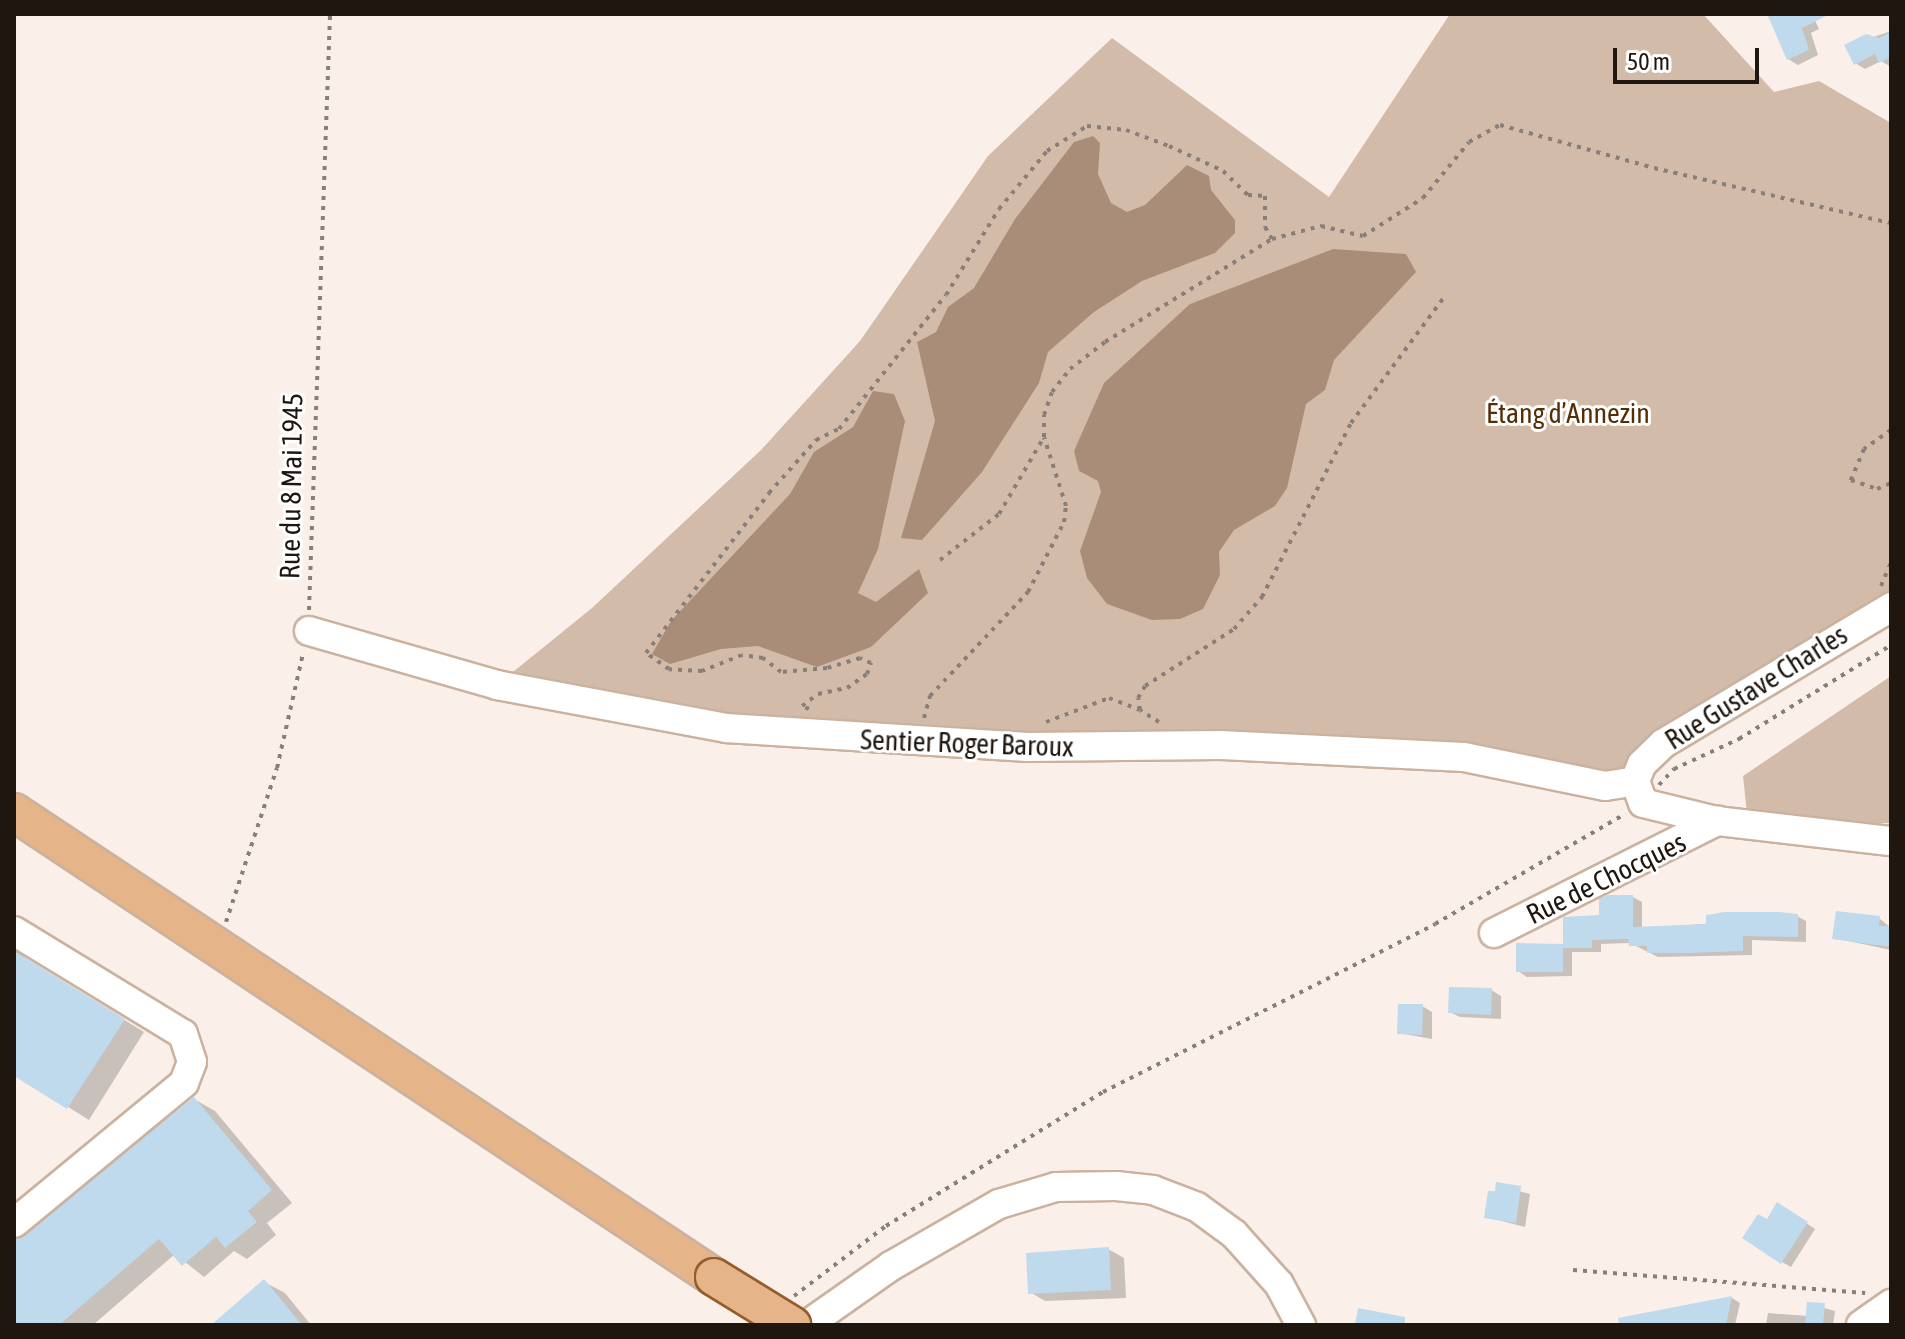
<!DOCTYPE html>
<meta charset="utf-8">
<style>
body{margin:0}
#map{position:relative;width:1905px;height:1339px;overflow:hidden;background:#fbf0e9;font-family:"Asap Condensed",sans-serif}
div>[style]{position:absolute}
.green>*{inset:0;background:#d3bbaa}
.water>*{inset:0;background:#aa8d78}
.shadow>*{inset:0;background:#0003}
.building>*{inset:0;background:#bfd9ed}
.path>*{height:4px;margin-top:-2px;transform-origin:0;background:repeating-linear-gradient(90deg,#897f78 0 4px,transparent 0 10px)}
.roads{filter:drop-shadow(2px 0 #cbb29f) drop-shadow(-2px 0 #cbb29f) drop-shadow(0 2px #cbb29f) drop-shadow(0 -2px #cbb29f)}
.minor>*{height:28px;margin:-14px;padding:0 14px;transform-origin:14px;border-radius:14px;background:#fff}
.major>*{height:36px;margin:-18px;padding:0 18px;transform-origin:18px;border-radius:18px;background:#e5b489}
.bridges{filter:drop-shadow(2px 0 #955c2c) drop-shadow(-2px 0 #955c2c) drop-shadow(0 2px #955c2c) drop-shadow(0 -2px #955c2c)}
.major-bridge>*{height:36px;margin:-18px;padding:0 18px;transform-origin:18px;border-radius:18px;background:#e5b489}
span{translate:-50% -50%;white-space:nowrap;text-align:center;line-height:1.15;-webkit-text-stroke:6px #fff;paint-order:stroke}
.park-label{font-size:28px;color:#552d06}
.street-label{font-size:28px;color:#1f160f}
.frame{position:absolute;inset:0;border:16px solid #1f160f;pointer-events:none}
.scale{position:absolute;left:1613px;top:48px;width:146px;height:36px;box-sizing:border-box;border:4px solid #1f160f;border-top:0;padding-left:10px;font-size:24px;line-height:28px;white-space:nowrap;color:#1f160f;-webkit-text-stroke:6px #fff;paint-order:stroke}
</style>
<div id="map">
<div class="green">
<i style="clip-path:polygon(1450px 14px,1703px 14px,1774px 92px,1819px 81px,1891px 123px,1891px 601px,1630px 782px,1464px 757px,941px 741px,497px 685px,592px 608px,761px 450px,860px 341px,988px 156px,1112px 38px,1329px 197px)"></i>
<i style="clip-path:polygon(1891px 676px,1891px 823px,1834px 825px,1747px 813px,1743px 776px)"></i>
</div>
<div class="water">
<i style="clip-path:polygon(1093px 136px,1100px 143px,1098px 174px,1111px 203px,1127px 212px,1145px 205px,1187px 165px,1209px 176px,1211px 190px,1235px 220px,1235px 233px,1215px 253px,1142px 281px,1094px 312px,1048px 352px,1039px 383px,982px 472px,922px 540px,901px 538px,935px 421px,917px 342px,936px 332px,948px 307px,974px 288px,1015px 219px,1074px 142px)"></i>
<i style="clip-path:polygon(1333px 249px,1406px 254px,1416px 272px,1334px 360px,1325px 390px,1306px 404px,1287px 488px,1275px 506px,1234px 530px,1219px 552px,1220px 575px,1203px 609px,1180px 619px,1152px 620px,1107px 604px,1087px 578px,1080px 551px,1101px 492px,1098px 481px,1079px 471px,1074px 451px,1104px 383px,1190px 304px)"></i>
<i style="clip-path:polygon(873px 391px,894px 394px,905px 421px,878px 549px,858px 593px,876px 602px,919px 569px,928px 593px,871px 647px,817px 667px,758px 646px,721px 649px,670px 664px,652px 654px,671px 621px,790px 494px,814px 452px,853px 427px)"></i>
</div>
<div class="shadow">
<i style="clip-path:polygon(1779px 14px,1812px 14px,1819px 29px,1811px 33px,1818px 55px,1798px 65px,1788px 59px)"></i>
<i style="clip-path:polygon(1891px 31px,1891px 67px,1881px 61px,1865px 69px,1855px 63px,1847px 46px)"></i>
<i style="clip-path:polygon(1633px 897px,1642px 902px,1642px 929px,1797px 916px,1806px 921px,1806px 942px,1752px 940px,1752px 955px,1658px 957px,1630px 943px,1601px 944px,1601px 952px,1572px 952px,1572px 976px,1527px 977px,1518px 971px,1565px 947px)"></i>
<i style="clip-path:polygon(1879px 918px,1891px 928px,1891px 950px,1834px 938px)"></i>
<i style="clip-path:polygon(14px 940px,26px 960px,144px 1032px,89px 1120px,14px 1073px)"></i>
<i style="clip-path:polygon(1491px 990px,1501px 996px,1501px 1019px,1460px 1017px,1450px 1012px)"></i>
<i style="clip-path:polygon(1422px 1006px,1432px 1012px,1432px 1039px,1399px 1033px)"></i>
<i style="clip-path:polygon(194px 1099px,215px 1111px,292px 1203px,267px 1223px,276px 1235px,247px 1259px,234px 1251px,204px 1277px,175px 1254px,93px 1325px,14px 1325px,14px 1242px)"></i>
<i style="clip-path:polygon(1498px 1185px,1530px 1194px,1525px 1227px,1486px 1217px)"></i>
<i style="clip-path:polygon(1787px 1210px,1815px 1229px,1791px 1267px,1782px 1262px,1768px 1222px)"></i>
<i style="clip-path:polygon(1108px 1249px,1124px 1258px,1126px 1298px,1045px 1301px,1030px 1292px)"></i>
<i style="clip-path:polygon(264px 1282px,285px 1293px,311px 1325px,214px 1325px)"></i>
<i style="clip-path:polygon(1732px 1298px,1740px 1303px,1735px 1325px,1637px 1325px)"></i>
<i style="clip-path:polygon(1809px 1304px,1835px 1311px,1833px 1325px,1766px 1325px,1768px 1313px,1808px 1316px)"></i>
</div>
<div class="building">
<i style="clip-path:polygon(1767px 14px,1830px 14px,1802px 28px,1809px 50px,1787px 60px)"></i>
<i style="clip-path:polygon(1891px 32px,1891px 57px,1879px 63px,1875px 54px,1854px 65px,1844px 45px,1866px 34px,1879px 38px)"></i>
<i style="clip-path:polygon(1608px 895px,1633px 895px,1633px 927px,1706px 924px,1706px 915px,1725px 912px,1779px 912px,1798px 914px,1798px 937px,1743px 936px,1743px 951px,1688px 953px,1647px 953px,1647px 946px,1629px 946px,1628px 939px,1592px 940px,1592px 948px,1563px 948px,1563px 972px,1516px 972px,1516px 943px,1563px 944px,1563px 917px,1599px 915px,1599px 899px)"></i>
<i style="clip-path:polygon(1836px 911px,1880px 916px,1879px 926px,1891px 926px,1891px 947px,1832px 939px)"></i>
<i style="clip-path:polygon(14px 951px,125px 1019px,67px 1109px,14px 1076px)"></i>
<i style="clip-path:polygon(1449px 987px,1492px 988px,1491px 1015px,1448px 1013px)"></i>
<i style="clip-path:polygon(1398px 1004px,1423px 1004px,1422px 1035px,1397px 1034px)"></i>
<i style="clip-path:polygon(194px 1097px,272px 1190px,248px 1211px,257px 1222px,225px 1248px,216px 1237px,182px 1266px,159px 1239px,59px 1325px,14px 1325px,14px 1240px)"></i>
<i style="clip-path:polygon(1496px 1182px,1521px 1186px,1516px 1223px,1484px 1218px,1488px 1191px,1495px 1191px)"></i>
<i style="clip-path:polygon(1777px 1202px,1808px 1222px,1781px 1264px,1742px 1238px,1758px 1214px,1767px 1219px)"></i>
<i style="clip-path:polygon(1109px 1247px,1111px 1290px,1028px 1294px,1026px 1253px)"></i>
<i style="clip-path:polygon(264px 1279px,302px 1325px,211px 1325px)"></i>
<i style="clip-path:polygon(1732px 1296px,1726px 1325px,1619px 1325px,1618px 1318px)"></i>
<i style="clip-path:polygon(1807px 1302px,1825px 1303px,1823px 1325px,1805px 1325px)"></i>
<i style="clip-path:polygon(1358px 1308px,1405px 1317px,1405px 1325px,1355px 1325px)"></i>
</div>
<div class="path">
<i style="left:1891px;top:430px;width:33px;rotate:145deg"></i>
<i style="left:1864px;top:449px;width:34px;rotate:113deg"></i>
<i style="left:1851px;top:480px;width:28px;rotate:19deg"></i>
<i style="left:1877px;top:489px;width:15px;rotate:-23deg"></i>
<i style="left:940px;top:560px;width:75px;rotate:-37.9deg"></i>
<i style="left:999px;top:514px;width:89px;rotate:-59.7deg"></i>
<i style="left:1881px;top:586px;width:25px;rotate:-67deg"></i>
<i style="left:309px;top:610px;width:596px;rotate:-87.98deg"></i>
<i style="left:809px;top:709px;width:8px;rotate:-157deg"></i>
<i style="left:802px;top:706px;width:20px;rotate:-37deg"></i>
<i style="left:818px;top:694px;width:30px;rotate:-12deg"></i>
<i style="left:847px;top:688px;width:24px;rotate:-35deg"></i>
<i style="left:867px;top:674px;width:12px;rotate:-70deg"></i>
<i style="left:871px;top:663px;width:12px;rotate:-156deg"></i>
<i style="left:860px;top:658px;width:34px;rotate:163deg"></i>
<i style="left:827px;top:668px;width:46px;rotate:175deg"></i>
<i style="left:781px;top:672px;width:23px;rotate:-142deg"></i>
<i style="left:763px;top:658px;width:21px;rotate:-172deg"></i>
<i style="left:742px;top:655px;width:43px;rotate:158.2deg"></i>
<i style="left:702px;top:671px;width:33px;rotate:-177deg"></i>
<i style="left:669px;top:669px;width:28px;rotate:-145deg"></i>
<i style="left:646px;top:653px;width:202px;rotate:-52.4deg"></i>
<i style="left:769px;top:493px;width:71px;rotate:-48.4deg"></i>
<i style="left:816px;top:440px;width:25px;rotate:-26deg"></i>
<i style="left:839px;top:429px;width:171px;rotate:-51.4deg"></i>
<i style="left:946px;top:295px;width:101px;rotate:-58.4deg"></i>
<i style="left:999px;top:209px;width:75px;rotate:-50.4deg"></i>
<i style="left:1047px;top:151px;width:47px;rotate:-32deg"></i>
<i style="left:1087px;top:126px;width:39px;rotate:6deg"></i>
<i style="left:1126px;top:130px;width:46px;rotate:20.4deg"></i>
<i style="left:1169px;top:146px;width:60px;rotate:24.8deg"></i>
<i style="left:1223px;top:171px;width:35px;rotate:44deg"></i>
<i style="left:1248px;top:195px;width:17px;rotate:3deg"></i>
<i style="left:1265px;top:196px;width:31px;rotate:90deg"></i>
<i style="left:1265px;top:227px;width:14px;rotate:60deg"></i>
<i style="left:924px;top:718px;width:23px;rotate:-75deg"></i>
<i style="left:930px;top:696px;width:143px;rotate:-46.7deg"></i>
<i style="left:1028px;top:592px;width:79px;rotate:-62.8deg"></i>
<i style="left:1064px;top:522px;width:16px;rotate:-83deg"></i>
<i style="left:1066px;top:506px;width:72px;rotate:-107.7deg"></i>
<i style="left:1044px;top:437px;width:22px;rotate:-90deg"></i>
<i style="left:1044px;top:415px;width:24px;rotate:-71deg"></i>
<i style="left:1052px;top:392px;width:29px;rotate:-52deg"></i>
<i style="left:1070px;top:369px;width:44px;rotate:-37.6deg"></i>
<i style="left:1105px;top:342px;width:196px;rotate:-31.7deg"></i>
<i style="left:1272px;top:239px;width:51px;rotate:-14.9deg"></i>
<i style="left:1321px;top:226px;width:43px;rotate:13.4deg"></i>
<i style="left:1363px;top:236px;width:71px;rotate:-32.3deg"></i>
<i style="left:1423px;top:198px;width:72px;rotate:-50.6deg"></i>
<i style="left:1469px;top:142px;width:35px;rotate:-29deg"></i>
<i style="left:1500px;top:125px;width:160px;rotate:15.6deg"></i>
<i style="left:1654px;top:168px;width:243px;rotate:13.1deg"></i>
<i style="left:1046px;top:722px;width:67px;rotate:-20.9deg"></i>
<i style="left:1109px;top:698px;width:33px;rotate:21deg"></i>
<i style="left:1159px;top:722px;width:22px;rotate:-148deg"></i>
<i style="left:1140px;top:710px;width:12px;rotate:-99deg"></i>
<i style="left:1138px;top:698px;width:14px;rotate:-60deg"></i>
<i style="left:1145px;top:686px;width:106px;rotate:-32.6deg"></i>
<i style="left:1234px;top:629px;width:43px;rotate:-48.8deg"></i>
<i style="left:1262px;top:597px;width:195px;rotate:-62.9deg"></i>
<i style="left:1351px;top:423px;width:158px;rotate:-53.5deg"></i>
<i style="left:1659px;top:785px;width:22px;rotate:-47deg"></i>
<i style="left:1674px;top:769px;width:72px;rotate:-24.8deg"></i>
<i style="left:1739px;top:739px;width:179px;rotate:-31.7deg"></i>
<i style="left:226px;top:922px;width:162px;rotate:-71.7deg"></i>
<i style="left:277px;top:768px;width:117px;rotate:-77.2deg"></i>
<i style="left:1573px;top:1270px;width:293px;rotate:4.5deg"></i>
<i style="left:794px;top:1296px;width:116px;rotate:-37.3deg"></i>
<i style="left:886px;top:1226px;width:255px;rotate:-31.7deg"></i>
<i style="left:1103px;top:1092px;width:372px;rotate:-26.8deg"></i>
<i style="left:1435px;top:924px;width:220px;rotate:-30.1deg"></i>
</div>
<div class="roads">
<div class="minor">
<i style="left:309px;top:631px;width:196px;rotate:16deg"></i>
<i style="left:497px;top:685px;width:233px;rotate:10.6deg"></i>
<i style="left:726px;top:728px;width:302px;rotate:3.6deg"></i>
<i style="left:1027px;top:747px;width:193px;rotate:-0.6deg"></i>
<i style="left:1220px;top:745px;width:244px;rotate:2.8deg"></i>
<i style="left:1464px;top:757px;width:144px;rotate:11.6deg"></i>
<i style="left:1605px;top:786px;width:30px;rotate:-9deg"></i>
<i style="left:1635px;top:781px;width:18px;rotate:-68deg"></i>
<i style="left:1642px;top:764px;width:30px;rotate:-44deg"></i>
<i style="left:1664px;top:743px;width:265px;rotate:-30.9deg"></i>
<i style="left:1635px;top:781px;width:23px;rotate:70deg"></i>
<i style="left:1643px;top:803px;width:76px;rotate:13.7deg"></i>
<i style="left:1717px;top:821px;width:175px;rotate:6.6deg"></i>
<i style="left:14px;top:931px;width:198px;rotate:31.4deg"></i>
<i style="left:183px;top:1034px;width:29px;rotate:72deg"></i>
<i style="left:192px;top:1062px;width:22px;rotate:111deg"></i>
<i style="left:184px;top:1083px;width:220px;rotate:140.5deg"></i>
<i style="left:1494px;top:933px;width:250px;rotate:-26.7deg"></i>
<i style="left:807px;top:1325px;width:103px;rotate:-35.1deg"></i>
<i style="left:891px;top:1266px;width:125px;rotate:-29.9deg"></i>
<i style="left:999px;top:1204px;width:59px;rotate:-16.6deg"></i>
<i style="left:1056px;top:1187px;width:60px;rotate:-1deg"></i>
<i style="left:1116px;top:1186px;width:37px;rotate:6deg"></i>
<i style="left:1153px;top:1190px;width:47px;rotate:21.1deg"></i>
<i style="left:1197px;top:1207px;width:46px;rotate:36.1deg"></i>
<i style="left:1234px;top:1234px;width:67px;rotate:48deg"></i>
<i style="left:1279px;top:1284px;width:47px;rotate:61.8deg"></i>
<i style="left:1861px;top:1325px;width:37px;rotate:-35deg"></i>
</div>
<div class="major">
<i style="left:14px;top:812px;width:840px;rotate:33.6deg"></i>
</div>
</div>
<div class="bridges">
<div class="major-bridge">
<i style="left:714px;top:1277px;width:92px;rotate:31.6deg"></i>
</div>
</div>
<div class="park-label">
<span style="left:1568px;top:413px">Étang d’Annezin</span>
</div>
<div class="street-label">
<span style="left:291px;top:486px;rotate:-89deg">Rue du 8 Mai 1945</span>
<span style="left:1756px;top:687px;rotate:-32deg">Rue Gustave Charles</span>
<span style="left:967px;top:743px;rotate:2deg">Sentier Roger Baroux</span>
<span style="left:1606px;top:878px;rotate:-26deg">Rue de Chocques</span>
</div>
<div class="frame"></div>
<div class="scale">50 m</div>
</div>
